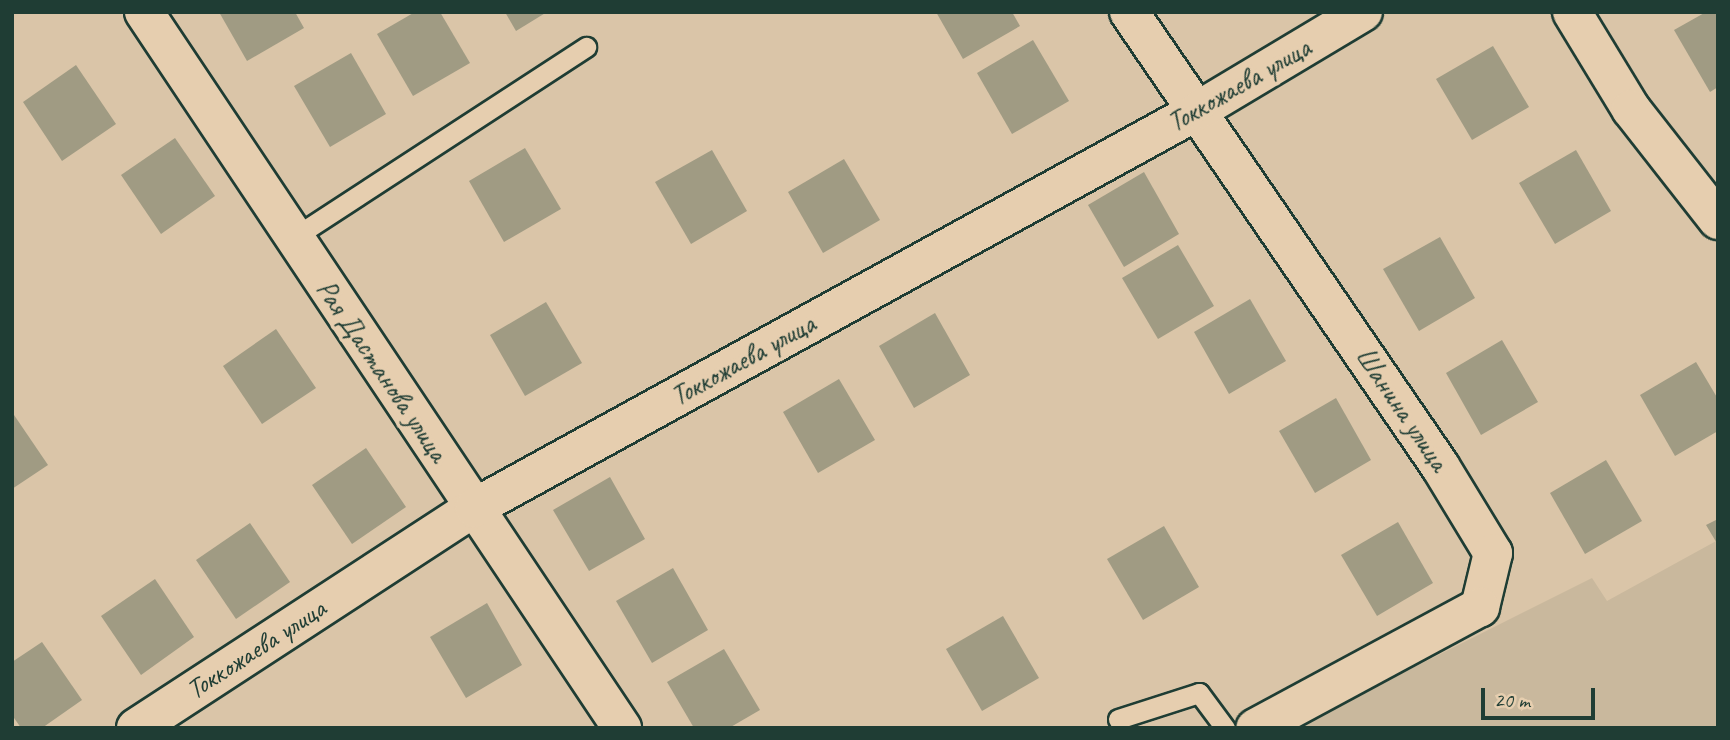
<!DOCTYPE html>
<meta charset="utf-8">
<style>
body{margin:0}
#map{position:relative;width:1730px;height:740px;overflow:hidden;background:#dac5a8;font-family:Caveat,sans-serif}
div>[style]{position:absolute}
.built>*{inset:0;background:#c9b89d}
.building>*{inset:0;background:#a09b83}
.roads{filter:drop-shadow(2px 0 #1f3d34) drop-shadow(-2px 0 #1f3d34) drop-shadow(0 2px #1f3d34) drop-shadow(0 -2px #1f3d34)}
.lane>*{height:19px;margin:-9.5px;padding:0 9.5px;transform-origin:9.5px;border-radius:9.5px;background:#e6ceaf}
.street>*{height:38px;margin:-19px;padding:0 19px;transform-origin:19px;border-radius:19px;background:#e6ceaf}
span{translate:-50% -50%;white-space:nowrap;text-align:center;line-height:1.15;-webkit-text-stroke:7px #e6ceaf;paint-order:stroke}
.street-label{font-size:28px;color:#1f3d34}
.frame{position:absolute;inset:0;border:14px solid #1f3d34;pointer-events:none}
.scale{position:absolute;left:1481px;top:688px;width:114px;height:32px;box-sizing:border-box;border:4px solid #1f3d34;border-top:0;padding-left:9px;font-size:21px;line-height:24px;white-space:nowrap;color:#1f3d34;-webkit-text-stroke:5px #e6ceaf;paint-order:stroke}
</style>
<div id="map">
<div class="built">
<i style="clip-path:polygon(1718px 540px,1718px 728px,1293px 728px,1592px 578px,1607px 601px)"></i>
</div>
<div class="building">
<i style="clip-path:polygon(219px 12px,295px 12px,304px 28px,247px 61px)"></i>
<i style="clip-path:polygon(415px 12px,440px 12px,470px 63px,413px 96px,377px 34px)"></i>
<i style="clip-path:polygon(505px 12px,547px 12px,516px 31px)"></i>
<i style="clip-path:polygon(936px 12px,1012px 12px,1020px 26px,963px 59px)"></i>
<i style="clip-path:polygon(1706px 12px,1718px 12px,1718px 87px,1710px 92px,1674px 30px)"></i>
<i style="clip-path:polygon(1033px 40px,1069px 101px,1012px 134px,977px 73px)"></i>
<i style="clip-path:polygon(1493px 46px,1529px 107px,1472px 140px,1436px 79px)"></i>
<i style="clip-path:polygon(351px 53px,386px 114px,330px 147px,294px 86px)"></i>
<i style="clip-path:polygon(76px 65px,116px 124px,62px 161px,23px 102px)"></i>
<i style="clip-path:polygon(175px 138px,215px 196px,161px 234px,121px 175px)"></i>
<i style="clip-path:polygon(525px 148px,561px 209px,504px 242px,469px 181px)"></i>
<i style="clip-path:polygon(712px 150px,747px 211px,691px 244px,655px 182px)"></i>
<i style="clip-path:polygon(1576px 150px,1611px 211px,1555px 244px,1519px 183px)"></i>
<i style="clip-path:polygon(844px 159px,880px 220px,823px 253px,788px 192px)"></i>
<i style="clip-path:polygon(1144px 172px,1179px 234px,1124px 267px,1088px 205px)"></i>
<i style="clip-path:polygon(1440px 237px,1475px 298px,1419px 331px,1383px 269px)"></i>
<i style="clip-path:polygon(1178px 245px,1214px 306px,1158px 339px,1122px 278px)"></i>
<i style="clip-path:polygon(1250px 299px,1286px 361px,1229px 394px,1194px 332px)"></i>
<i style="clip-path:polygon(546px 302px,582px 363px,525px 396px,490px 335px)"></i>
<i style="clip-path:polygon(935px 313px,970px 375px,914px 408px,879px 346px)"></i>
<i style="clip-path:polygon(276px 329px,316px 388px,262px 424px,223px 366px)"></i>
<i style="clip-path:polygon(1502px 340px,1538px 402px,1481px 435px,1446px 373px)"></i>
<i style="clip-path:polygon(1696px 362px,1718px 399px,1718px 431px,1675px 456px,1640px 395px)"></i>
<i style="clip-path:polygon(839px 379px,875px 440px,818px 473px,783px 412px)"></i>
<i style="clip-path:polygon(1336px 398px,1371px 460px,1315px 493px,1279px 431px)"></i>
<i style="clip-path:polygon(12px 412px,48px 465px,12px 489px)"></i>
<i style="clip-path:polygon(366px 448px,406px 507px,352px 544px,312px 485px)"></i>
<i style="clip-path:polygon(1606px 460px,1642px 521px,1585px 554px,1550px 493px)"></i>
<i style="clip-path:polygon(610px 477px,645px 539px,589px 571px,553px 510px)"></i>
<i style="clip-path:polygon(1718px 519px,1718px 545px,1706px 525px)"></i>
<i style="clip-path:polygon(1398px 522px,1433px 583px,1377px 616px,1341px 555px)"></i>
<i style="clip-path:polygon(250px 523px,290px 582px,236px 619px,196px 560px)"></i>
<i style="clip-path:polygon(1164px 526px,1199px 587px,1143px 620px,1107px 559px)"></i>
<i style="clip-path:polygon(673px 568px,708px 630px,652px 663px,616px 601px)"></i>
<i style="clip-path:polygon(155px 579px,194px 637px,141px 675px,101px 616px)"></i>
<i style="clip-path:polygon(487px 603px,522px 665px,466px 698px,430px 637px)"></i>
<i style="clip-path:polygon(1003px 616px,1039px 678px,982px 711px,946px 649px)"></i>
<i style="clip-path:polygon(42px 642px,82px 700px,42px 728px,21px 728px,12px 715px,12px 662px)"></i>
<i style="clip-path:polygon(724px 649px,760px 710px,729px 728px,694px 728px,667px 682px)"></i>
</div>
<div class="roads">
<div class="lane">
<i style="left:293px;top:238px;width:350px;rotate:-33.1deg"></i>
<i style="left:1118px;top:719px;width:85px;rotate:-17.8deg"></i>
<i style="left:1199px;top:693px;width:44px;rotate:53.4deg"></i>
</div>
<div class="street">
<i style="left:144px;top:12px;width:861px;rotate:56.27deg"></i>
<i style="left:1129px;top:12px;width:550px;rotate:55.59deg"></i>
<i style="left:1440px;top:466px;width:102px;rotate:58.7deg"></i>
<i style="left:1493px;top:553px;width:56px;rotate:103.5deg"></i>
<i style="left:1480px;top:607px;width:255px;rotate:151.7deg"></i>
<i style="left:1572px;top:12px;width:114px;rotate:58.7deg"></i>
<i style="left:1631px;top:109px;width:141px;rotate:51.9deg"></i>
<i style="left:136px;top:728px;width:403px;rotate:-33.1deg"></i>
<i style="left:474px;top:508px;width:827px;rotate:-28.77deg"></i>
<i style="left:1199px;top:110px;width:191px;rotate:-30.9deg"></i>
</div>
</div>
<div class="street-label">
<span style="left:1239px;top:85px;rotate:-30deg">Токкожаева улица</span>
<span style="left:743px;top:360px;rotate:-29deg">Токкожаева улица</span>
<span style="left:382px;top:371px;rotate:56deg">Рая Дастанова улица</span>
<span style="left:1402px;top:409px;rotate:56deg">Шанина улица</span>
<span style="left:256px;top:649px;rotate:-33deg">Токкожаева улица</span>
</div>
<div class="frame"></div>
<div class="scale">20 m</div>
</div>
